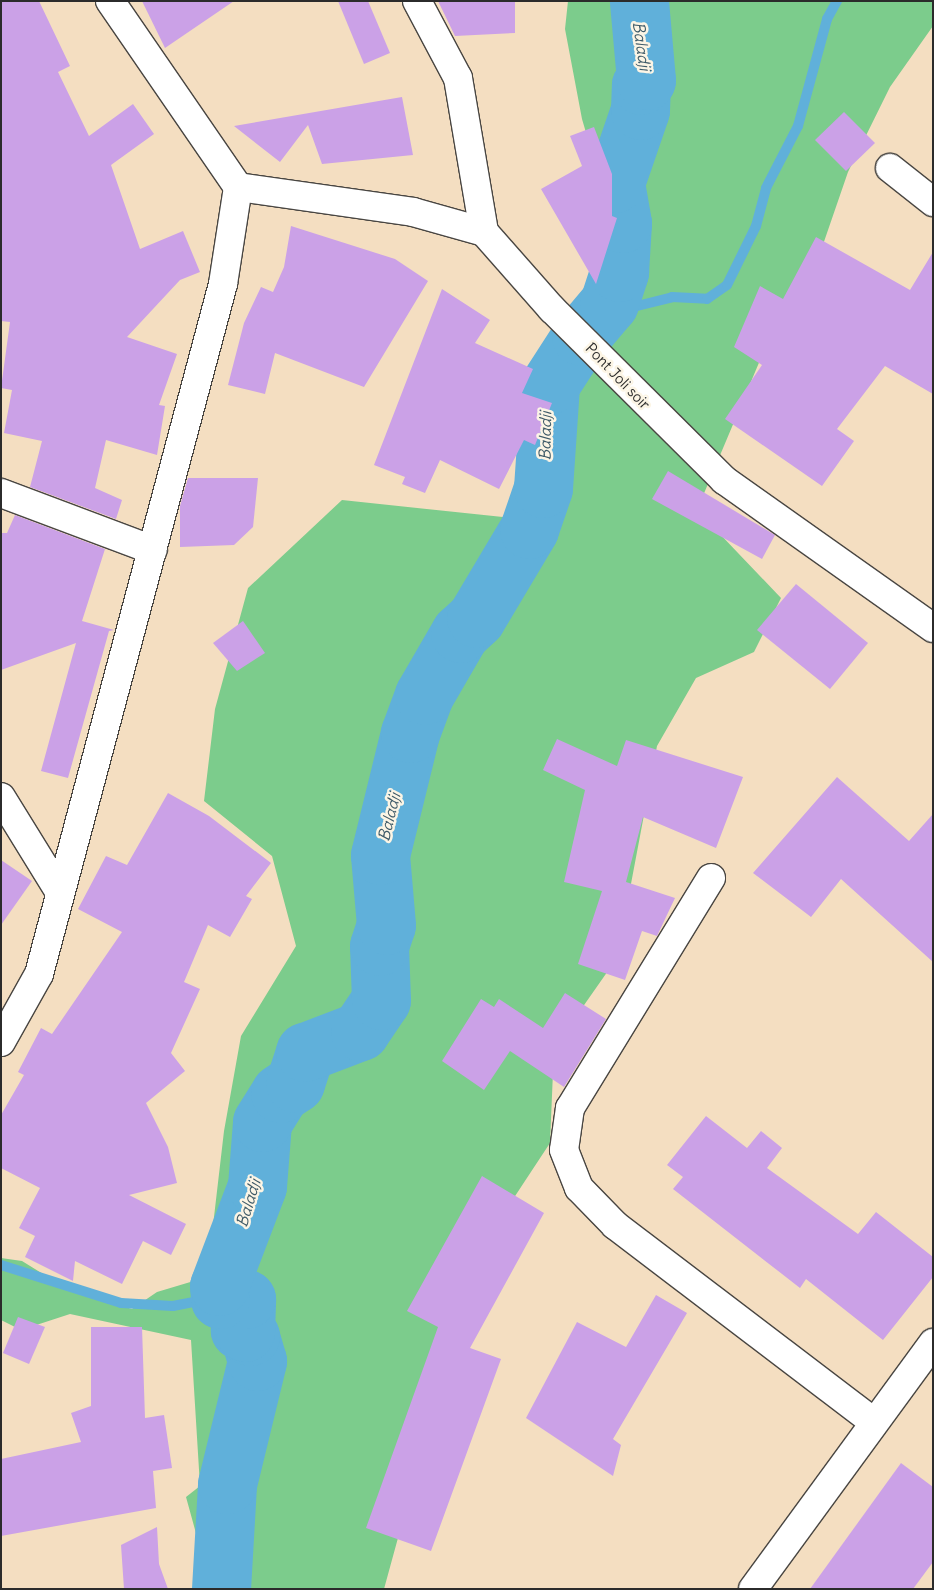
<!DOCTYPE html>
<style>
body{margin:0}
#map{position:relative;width:934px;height:1590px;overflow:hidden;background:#f4dec1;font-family:Delius,sans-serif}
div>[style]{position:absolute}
.green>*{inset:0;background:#7ccc8c}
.stream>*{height:10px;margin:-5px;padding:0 5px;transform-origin:5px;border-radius:5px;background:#60b0da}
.river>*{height:59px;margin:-29.5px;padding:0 29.5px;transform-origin:29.5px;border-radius:29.5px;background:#60b0da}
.building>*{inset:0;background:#cba1e7}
.roads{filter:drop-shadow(1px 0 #494642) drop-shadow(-1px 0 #494642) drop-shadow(0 1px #494642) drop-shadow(0 -1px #494642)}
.street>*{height:28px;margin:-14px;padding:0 14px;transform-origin:14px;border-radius:14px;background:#fff}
span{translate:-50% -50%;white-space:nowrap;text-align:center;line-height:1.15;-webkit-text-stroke:5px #fcf5e5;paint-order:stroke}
.street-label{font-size:15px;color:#2b2b2b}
.water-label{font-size:16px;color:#3e5a68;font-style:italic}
.frame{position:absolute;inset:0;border:2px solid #2b2b2b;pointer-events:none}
</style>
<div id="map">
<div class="green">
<i style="clip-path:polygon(568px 1px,933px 1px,933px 26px,890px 87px,848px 172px,817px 262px,782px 308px,697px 510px,781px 598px,754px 652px,696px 678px,657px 746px,617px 958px,554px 1048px,550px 1143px,475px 1257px,384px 1589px,204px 1589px,205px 1566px,186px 1497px,200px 1486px,191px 1340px,70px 1314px,21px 1330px,1px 1320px,1px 1258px,22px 1261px,69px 1290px,132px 1309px,157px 1292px,207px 1277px,224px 1131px,241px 1036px,296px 946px,272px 856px,204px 801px,215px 709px,248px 588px,342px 500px,530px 520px,549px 488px,570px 415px,618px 304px,607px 204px,582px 119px,565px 29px)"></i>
</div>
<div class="stream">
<i style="left:609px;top:303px;width:28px;rotate:6deg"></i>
<i style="left:637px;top:306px;width:36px;rotate:-14deg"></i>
<i style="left:672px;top:297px;width:35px;rotate:3deg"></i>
<i style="left:707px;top:299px;width:24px;rotate:-35deg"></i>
<i style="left:727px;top:285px;width:66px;rotate:-63.8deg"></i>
<i style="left:756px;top:226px;width:39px;rotate:-75deg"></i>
<i style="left:766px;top:188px;width:70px;rotate:-62.7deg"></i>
<i style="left:798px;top:126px;width:111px;rotate:-74.8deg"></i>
<i style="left:827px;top:19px;width:21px;rotate:-61deg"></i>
<i style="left:1px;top:1265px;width:126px;rotate:17.6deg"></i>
<i style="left:121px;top:1303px;width:52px;rotate:3.3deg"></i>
<i style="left:173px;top:1306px;width:36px;rotate:-11deg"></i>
<i style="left:208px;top:1299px;width:38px"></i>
</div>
<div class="river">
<i style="left:221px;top:1589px;width:105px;rotate:-86.7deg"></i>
<i style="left:227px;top:1484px;width:127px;rotate:-76.3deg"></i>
<i style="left:257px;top:1361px;width:26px;rotate:-106deg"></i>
<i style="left:250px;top:1336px;width:12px;rotate:-149deg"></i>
<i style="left:240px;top:1330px;width:5px;rotate:22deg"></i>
<i style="left:245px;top:1332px;width:33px;rotate:-88deg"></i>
<i style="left:246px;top:1299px;width:26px;rotate:180deg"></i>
<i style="left:220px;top:1299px;width:13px;rotate:-94deg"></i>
<i style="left:219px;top:1286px;width:107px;rotate:-69.2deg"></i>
<i style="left:257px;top:1186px;width:64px;rotate:-85.5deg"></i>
<i style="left:262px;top:1122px;width:34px;rotate:-58deg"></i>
<i style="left:280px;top:1093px;width:18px;rotate:-34deg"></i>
<i style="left:295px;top:1083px;width:33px;rotate:-72deg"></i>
<i style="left:305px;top:1052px;width:59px;rotate:-20.9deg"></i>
<i style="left:360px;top:1031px;width:37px;rotate:-56deg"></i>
<i style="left:381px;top:1000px;width:54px;rotate:-92.1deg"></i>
<i style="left:379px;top:946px;width:22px;rotate:-72deg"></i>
<i style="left:386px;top:925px;width:70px;rotate:-94.9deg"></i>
<i style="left:380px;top:855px;width:126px;rotate:-76.2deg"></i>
<i style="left:410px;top:733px;width:40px;rotate:-69.8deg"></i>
<i style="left:424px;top:695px;width:72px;rotate:-59.9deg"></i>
<i style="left:460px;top:633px;width:22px;rotate:-43deg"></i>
<i style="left:476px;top:618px;width:104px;rotate:-59.2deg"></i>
<i style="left:529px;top:529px;width:43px;rotate:-71.1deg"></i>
<i style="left:543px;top:488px;width:104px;rotate:-86.1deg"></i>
<i style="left:550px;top:384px;width:57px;rotate:-57.1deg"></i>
<i style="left:581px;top:336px;width:43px;rotate:-49.7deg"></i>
<i style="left:609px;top:303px;width:33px;rotate:-72deg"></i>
<i style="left:619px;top:272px;width:49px;rotate:-86.5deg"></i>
<i style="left:622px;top:223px;width:41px;rotate:-99.9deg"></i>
<i style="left:615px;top:183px;width:77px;rotate:-71.1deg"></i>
<i style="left:640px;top:110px;width:25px;rotate:-88deg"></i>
<i style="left:641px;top:85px;width:7px;rotate:-45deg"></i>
<i style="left:646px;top:80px;width:79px;rotate:-95.1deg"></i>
</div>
<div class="building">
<i style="clip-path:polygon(1px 1px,39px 1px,70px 66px,58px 72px,89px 136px,133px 104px,154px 134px,111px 165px,140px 249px,183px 231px,200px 272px,180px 280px,127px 337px,177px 354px,159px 405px,165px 406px,157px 455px,106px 440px,95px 488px,122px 500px,116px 519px,30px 487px,42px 441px,4px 433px,12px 390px,1px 388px,10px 322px,1px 321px)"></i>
<i style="clip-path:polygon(142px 1px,234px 1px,165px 48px)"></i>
<i style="clip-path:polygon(338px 1px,368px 1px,390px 53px,364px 64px)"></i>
<i style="clip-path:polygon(438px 1px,515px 1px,515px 33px,455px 36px)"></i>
<i style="clip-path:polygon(402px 97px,413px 155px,322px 164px,308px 125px,280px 162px,234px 126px)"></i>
<i style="clip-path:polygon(844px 112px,875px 143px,846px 171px,815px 140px)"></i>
<i style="clip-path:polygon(594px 127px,612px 174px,612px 216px,617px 218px,596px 284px,541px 189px,582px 166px,570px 136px)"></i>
<i style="clip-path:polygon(291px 226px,395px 259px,428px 281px,364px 387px,275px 353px,265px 394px,228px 385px,244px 323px,261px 287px,273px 292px,284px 267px)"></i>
<i style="clip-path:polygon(816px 237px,910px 290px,933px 252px,933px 394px,885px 366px,837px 429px,854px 441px,822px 486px,725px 419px,762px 365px,734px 347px,760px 286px,783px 299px)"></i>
<i style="clip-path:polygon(442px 289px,490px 320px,475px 343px,533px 369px,522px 393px,552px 403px,535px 445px,524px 440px,499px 489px,440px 460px,425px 493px,402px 484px,405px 477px,374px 465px)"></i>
<i style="clip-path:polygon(668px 471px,775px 535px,762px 559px,652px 499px)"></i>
<i style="clip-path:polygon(188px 478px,258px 478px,253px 527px,234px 545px,180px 547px,180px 506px)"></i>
<i style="clip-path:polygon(15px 515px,105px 549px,82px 621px,114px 630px,109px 631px,68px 778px,41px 771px,76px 643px,1px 670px,1px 533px,7px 533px)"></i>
<i style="clip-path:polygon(796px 584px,868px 643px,830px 689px,757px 630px)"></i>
<i style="clip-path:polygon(243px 621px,265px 653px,237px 671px,213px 643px)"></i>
<i style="clip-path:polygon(557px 739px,617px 766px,626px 740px,743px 777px,716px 848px,643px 817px,626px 882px,675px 898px,657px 936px,642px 931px,625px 980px,578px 964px,602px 891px,564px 882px,585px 790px,543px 770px)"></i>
<i style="clip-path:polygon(837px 777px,909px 841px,933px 814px,933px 962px,841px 879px,811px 917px,753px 873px)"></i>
<i style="clip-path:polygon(168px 793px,209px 816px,271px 863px,246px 896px,252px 899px,230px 937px,208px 925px,184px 982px,200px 989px,171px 1053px,185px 1071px,146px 1103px,168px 1147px,177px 1183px,129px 1195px,186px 1224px,171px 1255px,143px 1241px,122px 1284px,75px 1261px,73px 1281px,25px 1257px,35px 1236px,19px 1228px,40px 1188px,1px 1168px,1px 1115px,24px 1075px,18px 1072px,41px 1028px,52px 1034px,122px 932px,78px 909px,106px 856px,127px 865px)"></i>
<i style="clip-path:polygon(1px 860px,32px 881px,1px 925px)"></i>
<i style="clip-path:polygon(565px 993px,606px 1019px,564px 1087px,510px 1051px,484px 1090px,442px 1061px,481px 999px,494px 1007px,499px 999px,543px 1028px)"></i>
<i style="clip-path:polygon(706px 1116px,747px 1148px,761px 1131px,782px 1148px,767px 1168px,858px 1234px,876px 1212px,933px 1257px,933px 1277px,883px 1340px,806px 1279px,800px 1288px,673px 1189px,683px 1177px,667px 1165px)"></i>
<i style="clip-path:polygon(482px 1176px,544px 1213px,470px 1348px,501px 1359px,431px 1551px,366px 1528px,438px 1327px,407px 1311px)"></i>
<i style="clip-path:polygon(656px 1295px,687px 1313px,613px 1439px,621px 1445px,613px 1476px,526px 1418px,577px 1322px,626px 1347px)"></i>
<i style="clip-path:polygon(18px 1317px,45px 1327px,29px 1364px,3px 1353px)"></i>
<i style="clip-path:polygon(91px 1327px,142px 1327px,145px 1418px,164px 1415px,172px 1468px,153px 1471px,156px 1508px,1px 1536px,1px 1459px,81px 1442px,71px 1413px,91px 1406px)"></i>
<i style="clip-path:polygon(901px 1463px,933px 1487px,933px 1562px,913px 1589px,810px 1589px)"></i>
<i style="clip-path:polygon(157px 1527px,159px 1564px,168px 1589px,124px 1589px,121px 1545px)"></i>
</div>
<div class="roads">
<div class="street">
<i style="left:417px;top:1px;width:87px;rotate:62deg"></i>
<i style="left:458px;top:78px;width:156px;rotate:80.4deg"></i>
<i style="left:484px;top:232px;width:103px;rotate:48.6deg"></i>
<i style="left:552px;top:309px;width:243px;rotate:44.8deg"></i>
<i style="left:724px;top:480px;width:256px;rotate:35.3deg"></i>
<i style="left:890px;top:168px;width:55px;rotate:38.3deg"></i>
<i style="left:238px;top:187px;width:177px;rotate:8.1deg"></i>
<i style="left:413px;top:212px;width:74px;rotate:15.7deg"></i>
<i style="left:1px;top:493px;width:162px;rotate:20.6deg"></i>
<i style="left:1px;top:797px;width:110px;rotate:58.3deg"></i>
<i style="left:711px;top:878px;width:270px;rotate:121.5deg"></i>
<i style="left:570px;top:1108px;width:42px;rotate:98.1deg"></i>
<i style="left:564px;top:1150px;width:41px;rotate:68.5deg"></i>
<i style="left:579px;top:1188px;width:52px;rotate:45.8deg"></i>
<i style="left:615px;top:1225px;width:325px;rotate:37.3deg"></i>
<i style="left:1px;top:1042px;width:78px;rotate:-60.8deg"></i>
<i style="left:39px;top:974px;width:714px;rotate:-75.07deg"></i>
<i style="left:223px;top:284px;width:98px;rotate:-81.2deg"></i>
<i style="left:238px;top:187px;width:226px;rotate:-124.5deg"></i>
<i style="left:753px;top:1589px;width:305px;rotate:-53.8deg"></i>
</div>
</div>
<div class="street-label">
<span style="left:618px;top:376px;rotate:46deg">Pont Joli soir</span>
</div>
<div class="water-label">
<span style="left:642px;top:46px;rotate:82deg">Baladji</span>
<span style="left:545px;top:436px;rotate:-89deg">Baladji</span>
<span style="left:389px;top:817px;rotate:-76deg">Baladji</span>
<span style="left:248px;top:1203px;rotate:-73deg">Baladji</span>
</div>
<div class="frame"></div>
</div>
